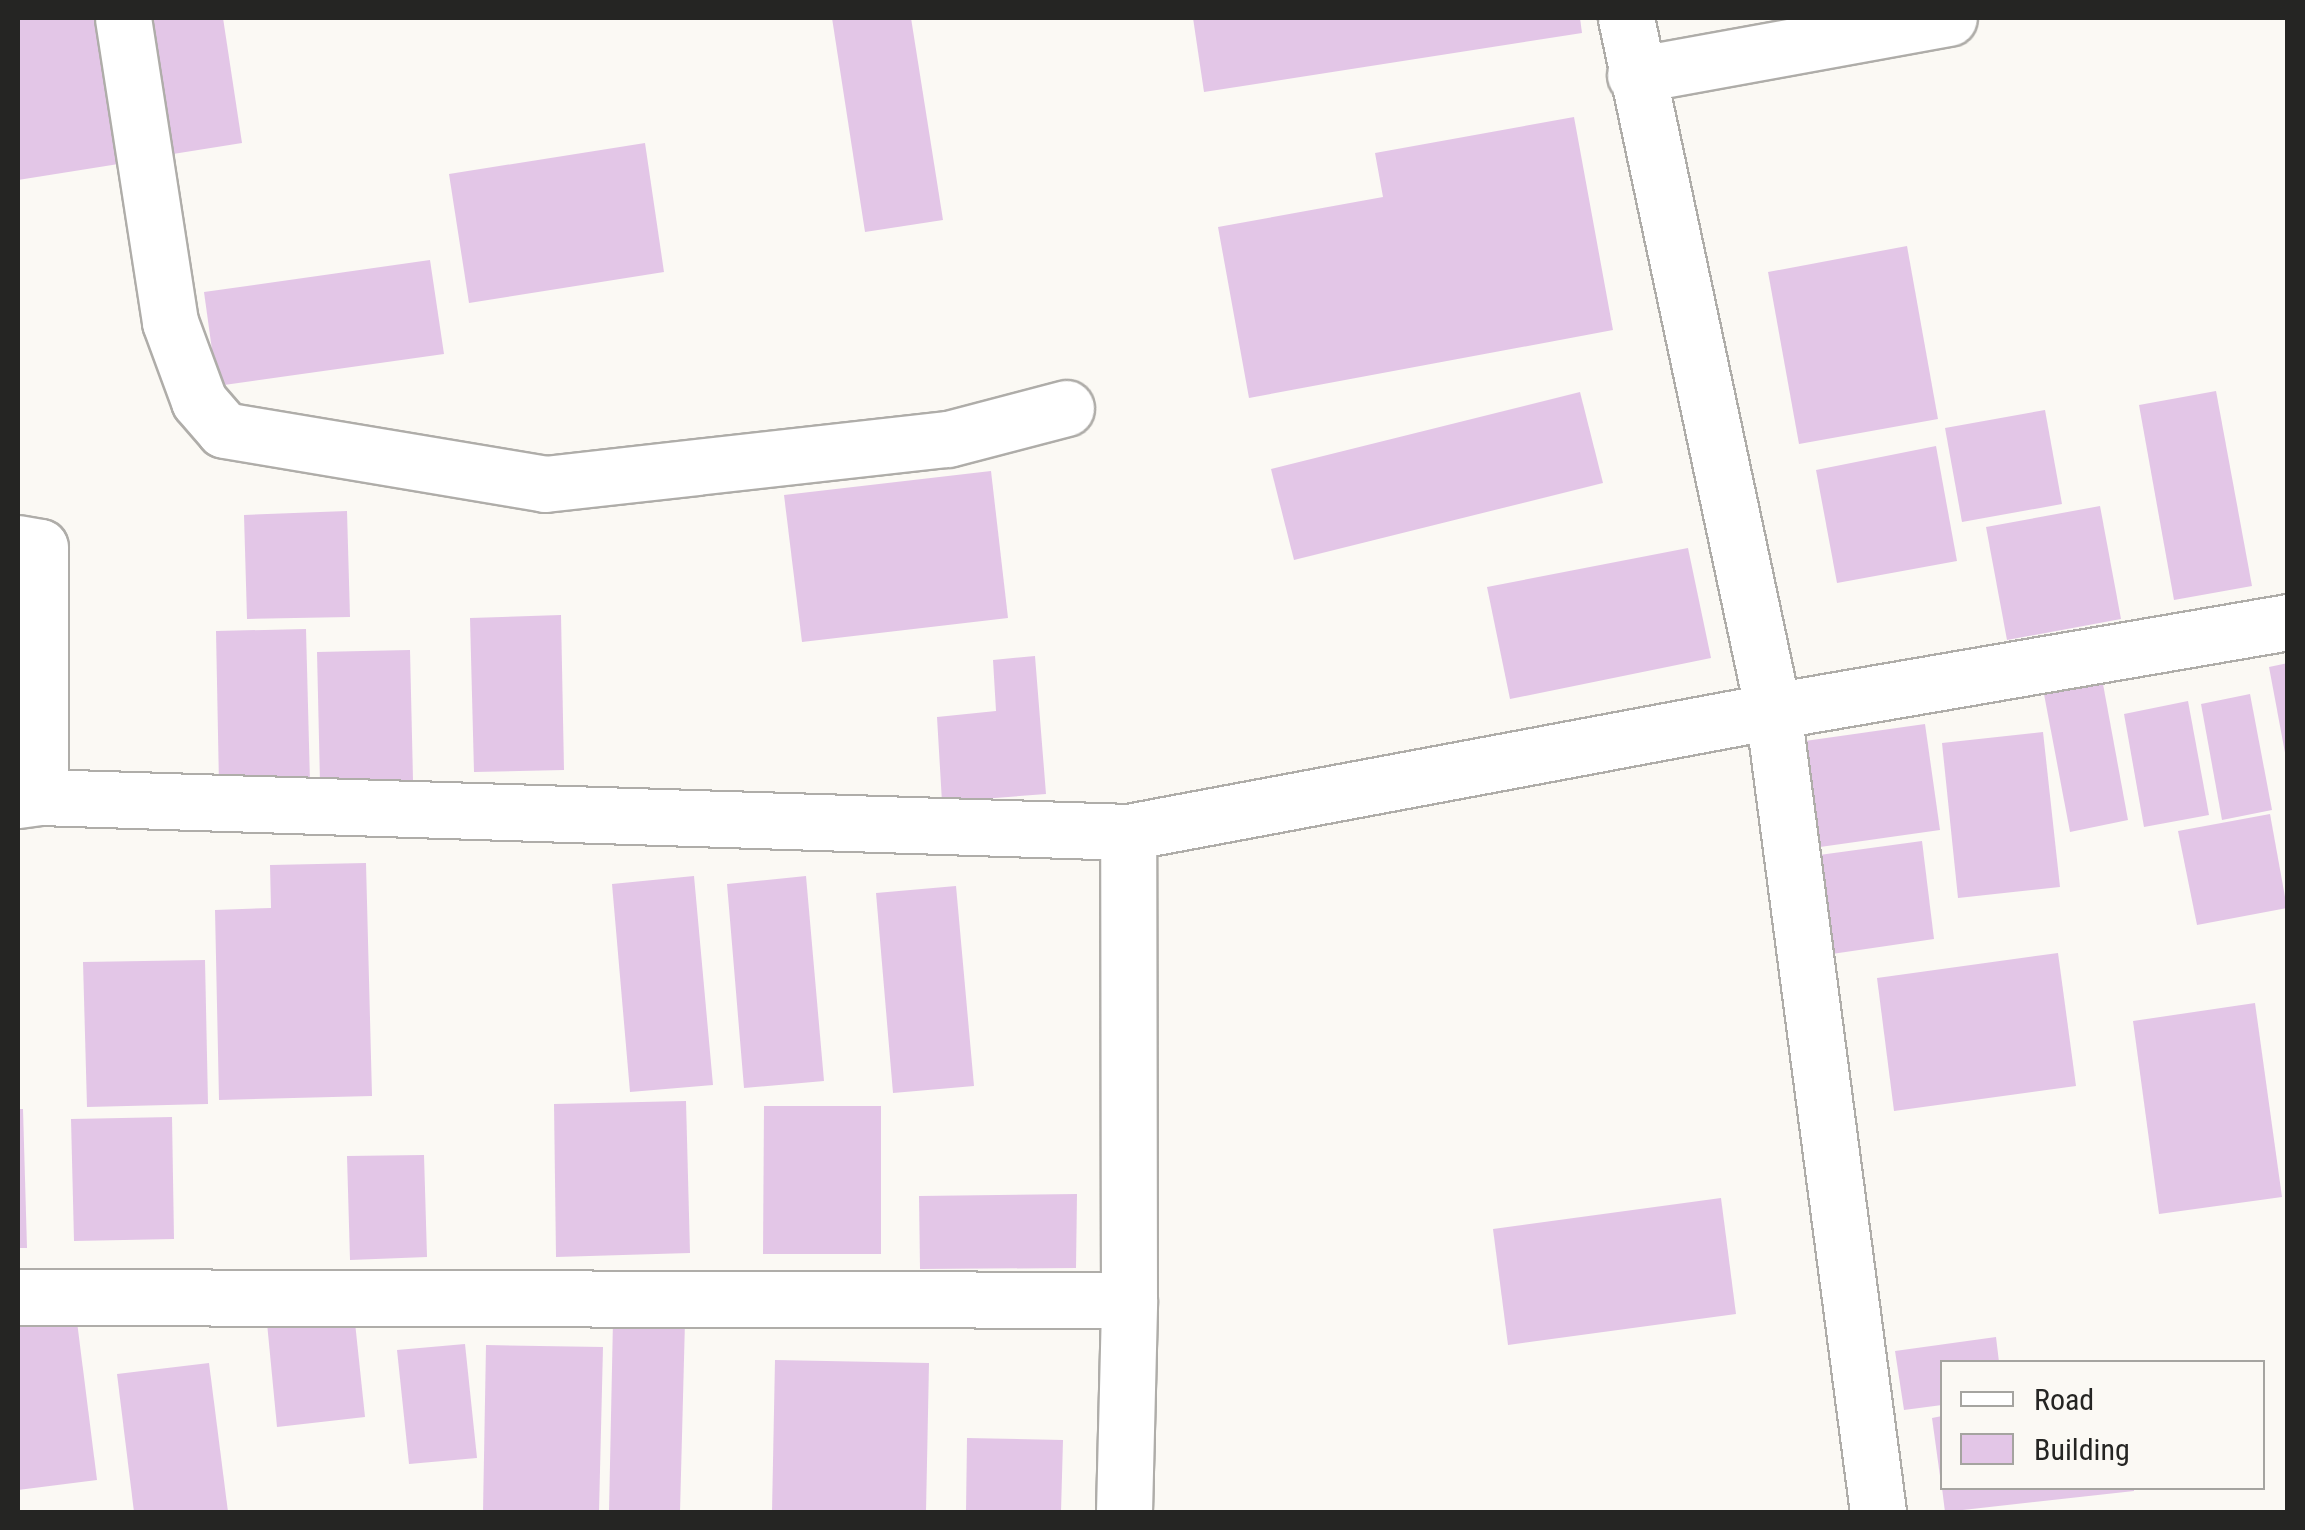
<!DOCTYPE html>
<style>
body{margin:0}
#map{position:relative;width:2305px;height:1530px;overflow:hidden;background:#fbf9f4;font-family:"Roboto Condensed",sans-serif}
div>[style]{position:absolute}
.building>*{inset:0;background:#e3c6e7}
.roads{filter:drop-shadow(2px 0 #afada9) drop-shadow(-2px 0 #afada9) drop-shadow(0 2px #afada9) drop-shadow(0 -2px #afada9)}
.minor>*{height:55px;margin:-27.5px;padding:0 27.5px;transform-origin:27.5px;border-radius:27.5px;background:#fff}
span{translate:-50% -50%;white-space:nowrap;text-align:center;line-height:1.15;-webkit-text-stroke:8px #fbf9f4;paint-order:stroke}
.frame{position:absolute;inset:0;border:20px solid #252523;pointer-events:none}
.legend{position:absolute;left:1940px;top:1360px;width:325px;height:130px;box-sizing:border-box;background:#fbf9f4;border:2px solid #a5a4a0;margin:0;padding:12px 18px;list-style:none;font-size:30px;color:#252523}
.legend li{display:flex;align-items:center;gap:20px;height:50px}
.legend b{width:50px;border:2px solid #a5a4a0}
</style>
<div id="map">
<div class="building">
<i style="clip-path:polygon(18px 18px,109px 18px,131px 162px,18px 180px)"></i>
<i style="clip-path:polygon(152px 18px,223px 18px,242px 143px,173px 154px)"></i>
<i style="clip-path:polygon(832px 18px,911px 18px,943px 220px,865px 232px)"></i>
<i style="clip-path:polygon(1193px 18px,1580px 18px,1582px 33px,1204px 92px)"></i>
<i style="clip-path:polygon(1574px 117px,1613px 330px,1249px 398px,1218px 227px,1383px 197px,1375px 153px)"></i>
<i style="clip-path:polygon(645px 143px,664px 272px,469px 303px,449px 174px)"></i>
<i style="clip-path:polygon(1907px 246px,1938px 419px,1799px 444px,1768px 272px)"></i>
<i style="clip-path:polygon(430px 260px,444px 354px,217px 386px,204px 292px)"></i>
<i style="clip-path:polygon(2216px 391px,2252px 586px,2174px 600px,2139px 405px)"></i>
<i style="clip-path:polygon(1580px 392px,1603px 483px,1294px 560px,1271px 469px)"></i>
<i style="clip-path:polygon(2045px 410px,2062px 504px,1962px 522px,1945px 428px)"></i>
<i style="clip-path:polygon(1936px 446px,1957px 561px,1837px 583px,1816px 470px)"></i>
<i style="clip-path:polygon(991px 471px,1008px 618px,802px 642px,784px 495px)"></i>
<i style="clip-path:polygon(2100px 506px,2121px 619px,2007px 640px,1986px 527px)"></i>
<i style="clip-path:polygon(347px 511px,350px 617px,247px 619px,244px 515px)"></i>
<i style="clip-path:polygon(1688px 548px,1711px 658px,1510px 699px,1487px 587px)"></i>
<i style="clip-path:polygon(561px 615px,564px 770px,474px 772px,470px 618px)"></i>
<i style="clip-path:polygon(306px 629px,310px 783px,219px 785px,216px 631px)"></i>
<i style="clip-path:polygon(410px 650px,413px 780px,320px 783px,317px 652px)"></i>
<i style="clip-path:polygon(1035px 656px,1046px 794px,942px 802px,937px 717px,996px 711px,993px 660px)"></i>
<i style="clip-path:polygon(2288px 663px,2288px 758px,2286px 758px,2269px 667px)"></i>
<i style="clip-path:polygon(2103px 684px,2128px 820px,2070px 832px,2044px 694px)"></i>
<i style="clip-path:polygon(2250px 694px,2272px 810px,2222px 820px,2201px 704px)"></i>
<i style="clip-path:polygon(2188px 701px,2209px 815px,2144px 827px,2124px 714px)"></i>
<i style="clip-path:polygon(1925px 724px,1940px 830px,1820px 847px,1805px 741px)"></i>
<i style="clip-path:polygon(2043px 732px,2060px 887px,1958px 898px,1942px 743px)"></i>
<i style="clip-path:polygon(2270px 814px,2287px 908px,2197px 925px,2178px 831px)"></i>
<i style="clip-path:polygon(1922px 841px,1934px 939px,1825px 955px,1812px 856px)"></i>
<i style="clip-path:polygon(366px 863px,372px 1096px,219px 1100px,215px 910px,271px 908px,270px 865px)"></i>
<i style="clip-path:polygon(694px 876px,713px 1085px,630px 1092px,612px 884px)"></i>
<i style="clip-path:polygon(806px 876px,824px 1081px,744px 1088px,727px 884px)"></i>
<i style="clip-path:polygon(956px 886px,974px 1086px,893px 1093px,876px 893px)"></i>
<i style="clip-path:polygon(2058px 953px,2076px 1086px,1894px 1111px,1877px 978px)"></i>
<i style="clip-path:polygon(205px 960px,208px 1104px,87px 1107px,83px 962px)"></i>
<i style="clip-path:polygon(2255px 1003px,2282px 1197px,2159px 1214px,2133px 1021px)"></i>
<i style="clip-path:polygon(686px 1101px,690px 1253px,556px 1257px,554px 1104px)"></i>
<i style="clip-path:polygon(764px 1106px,881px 1106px,881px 1254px,763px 1254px)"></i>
<i style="clip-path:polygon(18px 1109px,23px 1109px,27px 1248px,18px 1248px)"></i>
<i style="clip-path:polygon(172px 1117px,174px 1239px,74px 1241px,71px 1119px)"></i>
<i style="clip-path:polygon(424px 1155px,427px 1257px,350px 1260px,347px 1156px)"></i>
<i style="clip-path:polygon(1077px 1194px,1076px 1268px,920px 1269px,919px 1196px)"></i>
<i style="clip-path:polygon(1721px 1198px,1736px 1314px,1508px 1345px,1493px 1229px)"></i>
<i style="clip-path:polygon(74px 1298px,97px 1480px,18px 1490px,18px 1306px)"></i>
<i style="clip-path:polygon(354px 1313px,365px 1417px,277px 1427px,267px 1323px)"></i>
<i style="clip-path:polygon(613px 1320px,685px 1321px,680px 1512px,609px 1512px)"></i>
<i style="clip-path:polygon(1996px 1337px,1999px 1362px,1942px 1362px,1942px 1405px,1904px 1410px,1895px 1351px)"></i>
<i style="clip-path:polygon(465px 1344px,477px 1458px,409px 1464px,397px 1350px)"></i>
<i style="clip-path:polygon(486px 1345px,603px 1347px,599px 1512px,483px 1512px)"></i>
<i style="clip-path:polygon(775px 1360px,929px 1363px,926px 1512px,772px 1512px)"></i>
<i style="clip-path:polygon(209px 1363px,228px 1512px,134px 1512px,117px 1374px)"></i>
<i style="clip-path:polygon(1942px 1416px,1942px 1476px,1940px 1476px,1932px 1418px)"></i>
<i style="clip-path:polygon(967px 1438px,1063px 1440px,1061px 1512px,966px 1512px)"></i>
<i style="clip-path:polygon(1942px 1488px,2134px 1488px,2134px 1491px,1945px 1512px)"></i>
</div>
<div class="roads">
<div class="minor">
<i style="left:123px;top:18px;width:308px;rotate:81.2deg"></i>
<i style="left:170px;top:322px;width:84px;rotate:69.8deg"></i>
<i style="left:199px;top:401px;width:38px;rotate:49deg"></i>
<i style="left:224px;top:430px;width:326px;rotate:9.5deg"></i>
<i style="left:545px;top:484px;width:406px;rotate:-6.4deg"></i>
<i style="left:948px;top:439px;width:122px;rotate:-14.7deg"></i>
<i style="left:1626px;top:18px;width:708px;rotate:78.02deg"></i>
<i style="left:1773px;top:711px;width:808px;rotate:82.53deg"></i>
<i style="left:1635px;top:75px;width:319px;rotate:-10.3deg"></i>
<i style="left:18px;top:543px;width:22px;rotate:10deg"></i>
<i style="left:40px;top:547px;width:250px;rotate:90deg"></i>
<i style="left:18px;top:800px;width:22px;rotate:-8deg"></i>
<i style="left:40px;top:797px;width:1089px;rotate:1.84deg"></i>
<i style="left:1128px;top:832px;width:656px;rotate:-10.63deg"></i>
<i style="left:1773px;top:711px;width:523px;rotate:-9.8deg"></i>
<i style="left:18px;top:1297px;width:1111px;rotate:0.15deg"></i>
<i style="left:1124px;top:1512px;width:212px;rotate:-88.6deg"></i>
<i style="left:1129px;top:1300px;width:468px;rotate:-90.1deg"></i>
</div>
</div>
<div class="frame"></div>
<ul class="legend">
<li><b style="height:12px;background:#fff"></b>Road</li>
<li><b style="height:28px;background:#e3c6e7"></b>Building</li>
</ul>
</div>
